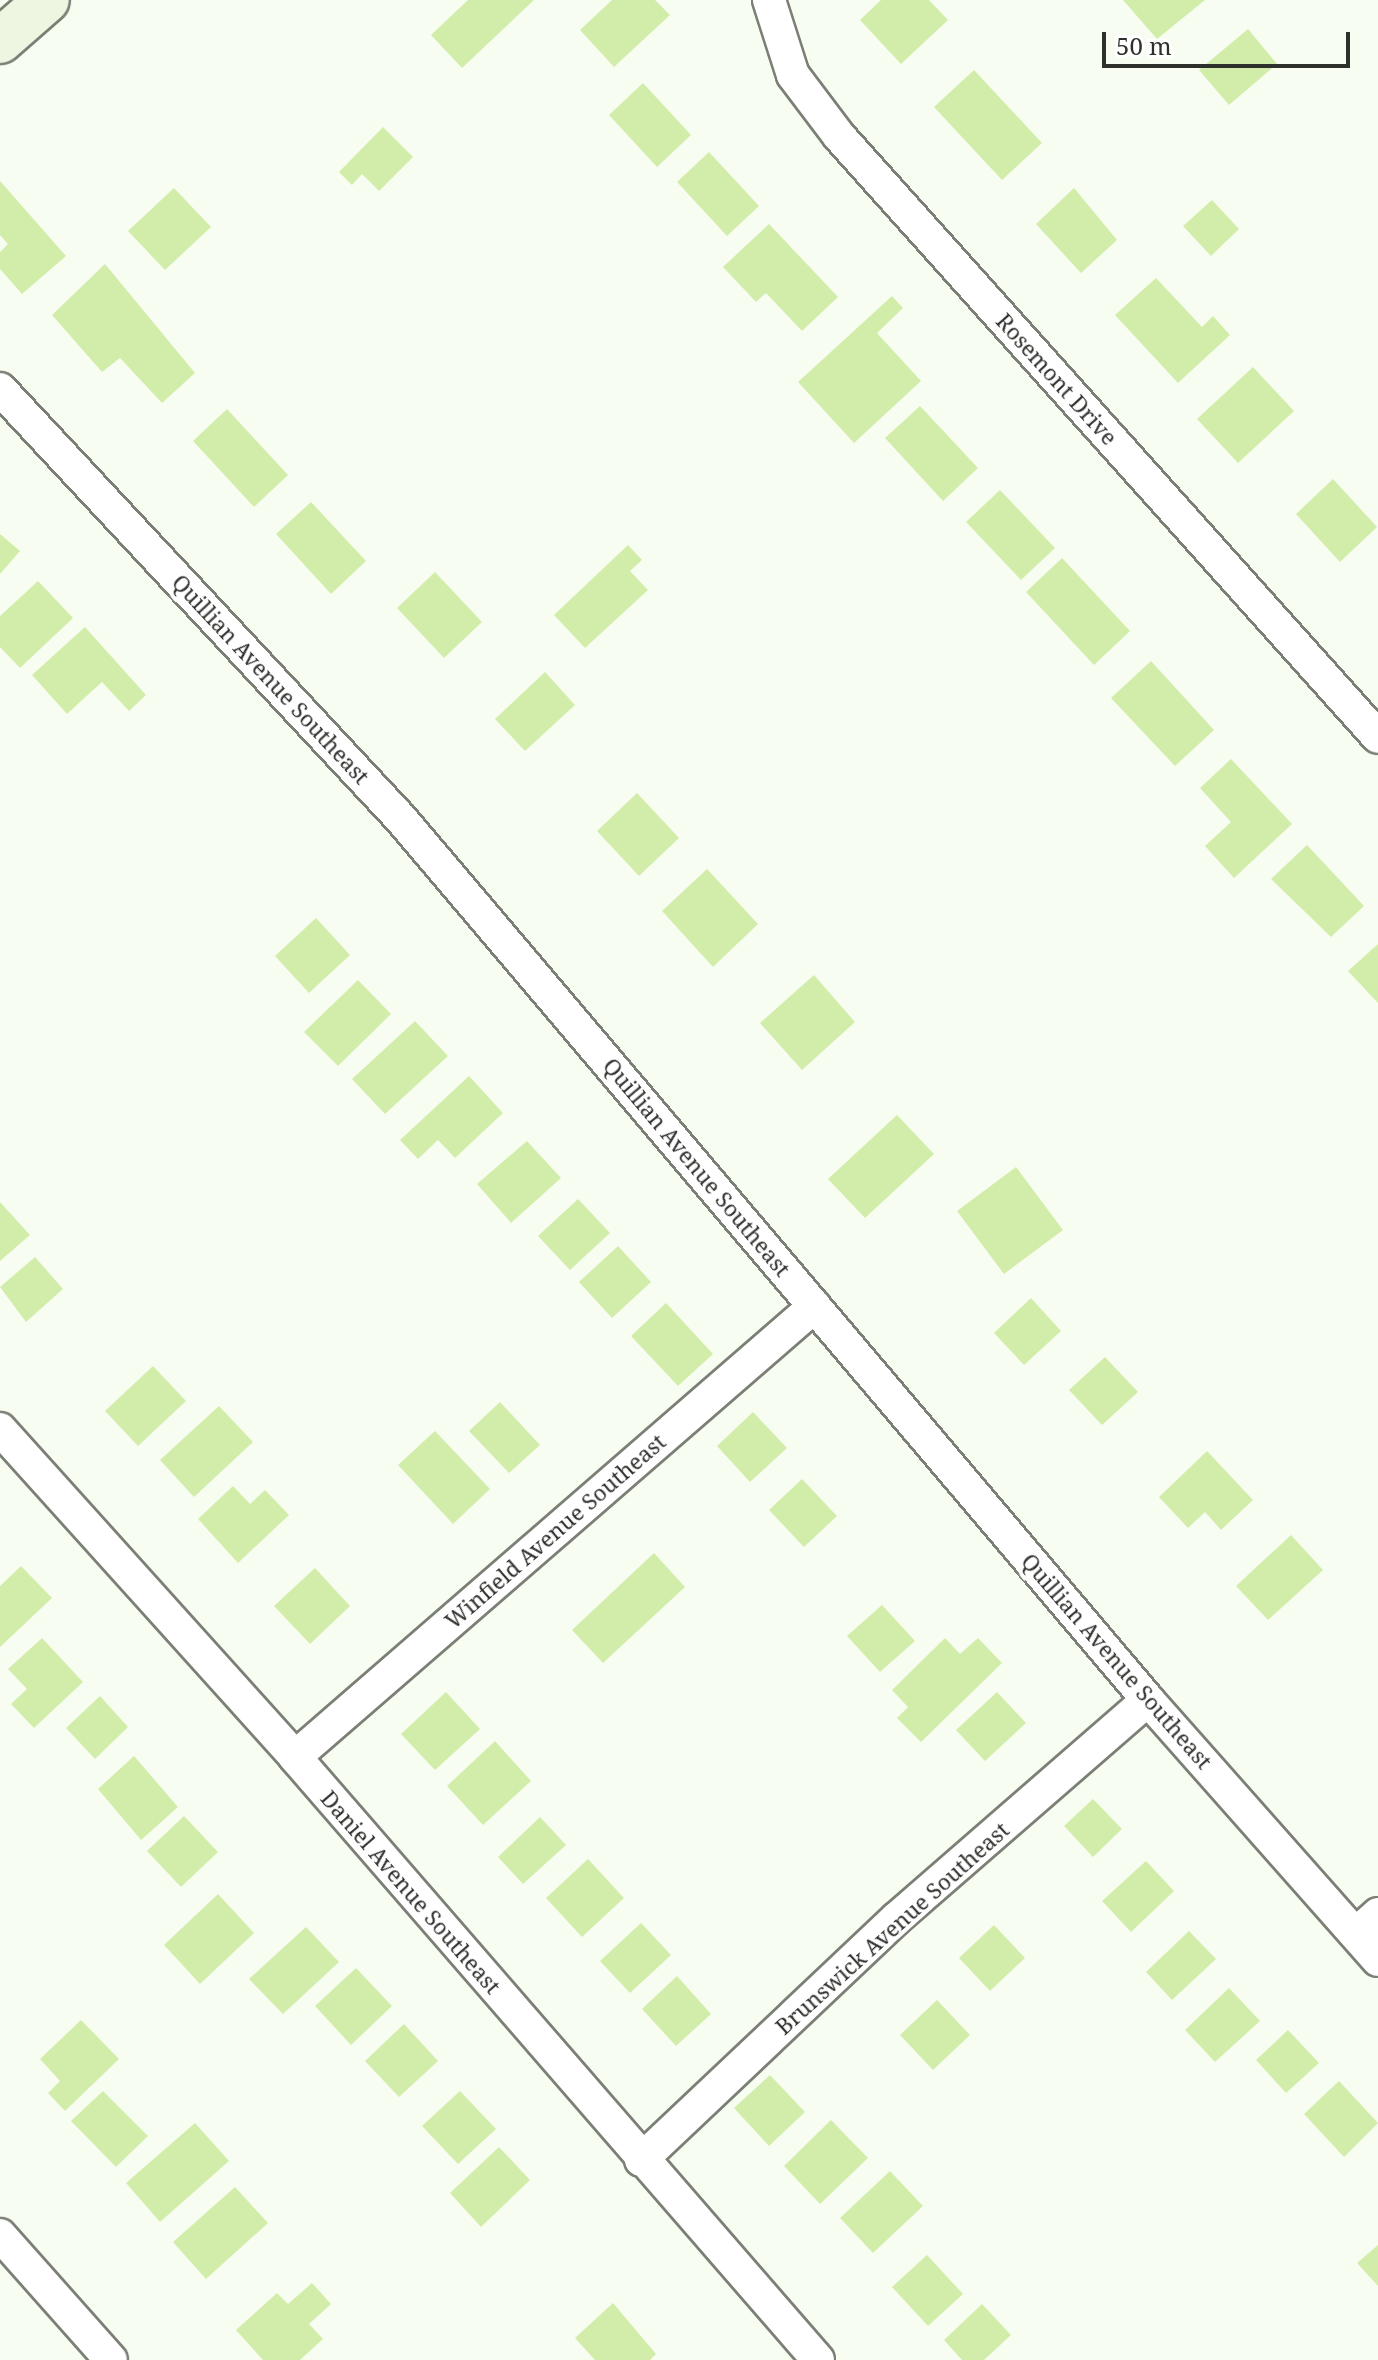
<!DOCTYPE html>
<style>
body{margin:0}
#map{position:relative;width:1378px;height:2360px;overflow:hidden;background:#f8fdf2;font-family:"Noto Serif",serif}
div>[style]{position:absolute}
.building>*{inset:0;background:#d2edaa}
.roads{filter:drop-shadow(2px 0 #7b7f75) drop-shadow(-2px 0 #7b7f75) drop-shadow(0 2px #7b7f75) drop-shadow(0 -2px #7b7f75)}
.minor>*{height:32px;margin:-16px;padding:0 16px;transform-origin:16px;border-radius:16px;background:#fff}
.secondary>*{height:44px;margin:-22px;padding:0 22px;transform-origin:22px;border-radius:22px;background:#eef6e1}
span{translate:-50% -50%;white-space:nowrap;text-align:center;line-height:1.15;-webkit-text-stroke:8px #fff;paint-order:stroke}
.street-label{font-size:22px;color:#2e302c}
.scale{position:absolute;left:1102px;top:32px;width:248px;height:36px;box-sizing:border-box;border:4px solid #2e302c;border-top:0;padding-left:10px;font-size:24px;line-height:28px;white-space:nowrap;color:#2e302c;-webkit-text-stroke:6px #fff;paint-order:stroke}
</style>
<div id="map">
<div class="building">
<i style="clip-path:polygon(468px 0,534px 0,462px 68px,431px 35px)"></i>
<i style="clip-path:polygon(612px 0,655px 0,670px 15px,614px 67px,580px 30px)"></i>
<i style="clip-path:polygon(881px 0,929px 0,948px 20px,901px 64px,860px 20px)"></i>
<i style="clip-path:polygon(1123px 0,1205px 0,1157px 39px)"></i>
<i style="clip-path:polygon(1248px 29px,1277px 64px,1229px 105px,1199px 70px)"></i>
<i style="clip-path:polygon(974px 70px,1042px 143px,1002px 180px,934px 107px)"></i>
<i style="clip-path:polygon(643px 83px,691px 135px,657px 167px,609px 115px)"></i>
<i style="clip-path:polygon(383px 127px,413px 157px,379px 191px,362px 174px,352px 185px,339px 172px)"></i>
<i style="clip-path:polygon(709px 152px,759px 206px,727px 236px,677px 182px)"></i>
<i style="clip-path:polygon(0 181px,66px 256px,22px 294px,0 269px,0 252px,8px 244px,0 235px)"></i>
<i style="clip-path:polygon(174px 188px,211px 227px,165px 270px,128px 231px)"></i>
<i style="clip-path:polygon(1074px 188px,1117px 240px,1081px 273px,1036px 224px)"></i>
<i style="clip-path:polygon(1212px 200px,1239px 229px,1211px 256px,1183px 226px)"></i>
<i style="clip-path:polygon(769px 224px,838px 297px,802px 331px,766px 293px,756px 302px,723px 267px)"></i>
<i style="clip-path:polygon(105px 264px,195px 373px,162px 403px,120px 358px,102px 372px,52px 315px)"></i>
<i style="clip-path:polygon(1156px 278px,1202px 327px,1213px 316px,1230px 335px,1178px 383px,1115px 315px)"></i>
<i style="clip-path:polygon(892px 296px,903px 308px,877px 333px,921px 381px,854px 443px,798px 382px)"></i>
<i style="clip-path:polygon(1253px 367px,1294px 411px,1238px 463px,1197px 419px)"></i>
<i style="clip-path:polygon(920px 406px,978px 468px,943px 501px,885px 438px)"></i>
<i style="clip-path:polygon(227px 409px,288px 475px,254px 507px,193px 441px)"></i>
<i style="clip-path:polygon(1333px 479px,1377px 527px,1340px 562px,1296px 514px)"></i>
<i style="clip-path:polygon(1000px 490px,1055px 548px,1021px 580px,966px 522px)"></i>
<i style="clip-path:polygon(311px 502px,366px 561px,331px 594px,276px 534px)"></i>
<i style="clip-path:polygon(0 534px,20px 551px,0 574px)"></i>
<i style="clip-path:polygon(628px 545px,642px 560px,630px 571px,648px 590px,585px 648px,554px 615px)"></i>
<i style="clip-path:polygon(1062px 558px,1130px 631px,1094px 665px,1026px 592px)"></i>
<i style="clip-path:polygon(435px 572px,482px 622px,444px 658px,397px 608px)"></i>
<i style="clip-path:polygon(38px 581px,73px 618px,20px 668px,0 647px,0 616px)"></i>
<i style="clip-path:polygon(85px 627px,146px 695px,129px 711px,102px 682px,67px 714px,32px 675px)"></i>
<i style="clip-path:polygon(1151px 661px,1214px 730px,1175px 766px,1111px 698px)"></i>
<i style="clip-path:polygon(545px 672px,575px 705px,525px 751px,495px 719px)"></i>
<i style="clip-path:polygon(1231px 759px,1292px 824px,1234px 878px,1205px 846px,1231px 822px,1200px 788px)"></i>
<i style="clip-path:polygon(637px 793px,679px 838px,639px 876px,597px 831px)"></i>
<i style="clip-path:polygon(1307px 845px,1364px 906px,1331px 937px,1271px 879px)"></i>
<i style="clip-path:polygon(707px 869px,758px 924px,713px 967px,662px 911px)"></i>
<i style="clip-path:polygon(316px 918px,350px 955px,309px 993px,275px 956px)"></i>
<i style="clip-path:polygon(1378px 944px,1378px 1003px,1348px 971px)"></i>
<i style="clip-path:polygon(814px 975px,855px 1022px,802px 1070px,760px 1023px)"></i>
<i style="clip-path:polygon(358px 980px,391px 1014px,338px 1066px,304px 1032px)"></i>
<i style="clip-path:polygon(415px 1021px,448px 1056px,385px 1114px,352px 1079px)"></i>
<i style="clip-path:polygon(469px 1076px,503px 1113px,455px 1158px,438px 1140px,418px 1159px,400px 1140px)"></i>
<i style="clip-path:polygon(897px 1115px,934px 1154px,865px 1218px,828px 1179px)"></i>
<i style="clip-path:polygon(527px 1141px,561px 1178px,511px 1223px,477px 1184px)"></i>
<i style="clip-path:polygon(1016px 1167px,1063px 1230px,1004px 1274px,957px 1211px)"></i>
<i style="clip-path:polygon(578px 1199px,610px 1233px,570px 1270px,538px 1236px)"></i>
<i style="clip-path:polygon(0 1202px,30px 1235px,0 1261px)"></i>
<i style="clip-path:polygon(618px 1246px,651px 1282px,612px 1318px,579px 1282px)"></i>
<i style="clip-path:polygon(35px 1257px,63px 1289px,26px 1322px,0 1287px)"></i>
<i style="clip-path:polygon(1031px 1298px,1061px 1331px,1024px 1365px,994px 1333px)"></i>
<i style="clip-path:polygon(666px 1303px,713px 1354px,678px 1386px,631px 1336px)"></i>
<i style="clip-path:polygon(1105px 1357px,1138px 1392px,1102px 1425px,1069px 1390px)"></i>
<i style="clip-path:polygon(153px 1366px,186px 1401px,138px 1446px,105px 1411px)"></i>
<i style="clip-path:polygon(500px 1402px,540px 1445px,509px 1473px,469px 1431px)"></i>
<i style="clip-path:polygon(219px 1406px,253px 1442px,194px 1497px,160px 1460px)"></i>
<i style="clip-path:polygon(753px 1412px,787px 1448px,750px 1482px,717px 1446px)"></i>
<i style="clip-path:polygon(435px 1431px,490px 1489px,453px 1524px,398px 1465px)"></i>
<i style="clip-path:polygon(1207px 1451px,1253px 1500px,1221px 1530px,1205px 1512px,1188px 1528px,1159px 1497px)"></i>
<i style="clip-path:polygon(802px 1479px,837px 1516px,804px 1547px,769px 1510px)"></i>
<i style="clip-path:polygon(233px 1486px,250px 1504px,265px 1490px,289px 1515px,238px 1563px,198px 1519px)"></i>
<i style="clip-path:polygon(1291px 1535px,1323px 1570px,1268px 1620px,1236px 1586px)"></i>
<i style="clip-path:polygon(654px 1553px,685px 1587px,603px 1663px,572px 1630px)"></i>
<i style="clip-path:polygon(21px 1566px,52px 1598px,0 1647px,0 1586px)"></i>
<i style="clip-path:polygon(315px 1568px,350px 1606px,310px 1644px,274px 1606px)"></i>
<i style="clip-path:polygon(882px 1605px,915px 1641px,880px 1672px,847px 1636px)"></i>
<i style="clip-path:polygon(42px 1638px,83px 1682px,34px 1728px,11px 1704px,27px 1689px,8px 1669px)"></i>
<i style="clip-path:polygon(945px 1638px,960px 1654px,978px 1638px,1002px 1663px,921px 1742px,897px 1718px,908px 1707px,892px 1690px)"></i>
<i style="clip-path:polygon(446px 1692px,480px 1729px,435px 1770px,401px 1734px)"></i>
<i style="clip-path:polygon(997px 1692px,1026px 1723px,985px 1761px,956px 1730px)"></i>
<i style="clip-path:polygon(100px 1696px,128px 1727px,95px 1759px,66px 1728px)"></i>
<i style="clip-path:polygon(495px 1741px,531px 1781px,483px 1825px,447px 1786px)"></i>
<i style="clip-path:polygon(134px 1756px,178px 1807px,141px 1840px,98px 1789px)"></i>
<i style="clip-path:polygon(1093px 1799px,1122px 1829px,1093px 1857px,1064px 1826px)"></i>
<i style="clip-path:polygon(184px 1816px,218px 1852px,181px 1887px,147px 1851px)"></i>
<i style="clip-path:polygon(540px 1817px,566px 1845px,523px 1884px,498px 1857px)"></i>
<i style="clip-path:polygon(588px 1859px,624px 1898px,582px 1937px,546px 1898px)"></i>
<i style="clip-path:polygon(1146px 1861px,1174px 1891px,1131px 1932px,1102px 1901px)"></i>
<i style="clip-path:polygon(218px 1894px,254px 1933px,200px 1984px,164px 1945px)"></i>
<i style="clip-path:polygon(641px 1923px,671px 1955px,630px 1993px,600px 1961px)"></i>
<i style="clip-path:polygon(994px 1925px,1025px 1958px,990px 1991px,959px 1958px)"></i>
<i style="clip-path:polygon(306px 1927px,339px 1962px,283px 2014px,249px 1979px)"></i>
<i style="clip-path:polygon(1189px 1931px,1216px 1959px,1172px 2000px,1146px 1972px)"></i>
<i style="clip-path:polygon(356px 1968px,392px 2006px,351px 2045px,315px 2006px)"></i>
<i style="clip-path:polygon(677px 1976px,711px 2014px,676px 2046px,642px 2009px)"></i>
<i style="clip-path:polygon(1229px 1988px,1260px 2021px,1215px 2062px,1185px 2030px)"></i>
<i style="clip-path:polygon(937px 2000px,970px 2035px,933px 2070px,900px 2035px)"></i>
<i style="clip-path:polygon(81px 2020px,119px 2059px,65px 2111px,48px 2093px,60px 2081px,40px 2059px)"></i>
<i style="clip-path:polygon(404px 2024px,438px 2061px,399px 2097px,365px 2061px)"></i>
<i style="clip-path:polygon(1288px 2030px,1319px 2063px,1286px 2093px,1256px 2060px)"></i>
<i style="clip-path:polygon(770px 2075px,805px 2112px,769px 2146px,734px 2108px)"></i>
<i style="clip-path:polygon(1339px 2081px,1378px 2123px,1344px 2157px,1304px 2114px)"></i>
<i style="clip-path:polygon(103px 2091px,148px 2136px,116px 2167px,71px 2121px)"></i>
<i style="clip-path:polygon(460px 2091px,496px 2129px,458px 2164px,422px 2126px)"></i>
<i style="clip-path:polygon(831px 2120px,868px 2158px,820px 2204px,784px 2166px)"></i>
<i style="clip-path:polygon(195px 2123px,229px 2161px,160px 2222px,126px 2183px)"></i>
<i style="clip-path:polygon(499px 2147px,530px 2180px,481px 2227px,450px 2193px)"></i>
<i style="clip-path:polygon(890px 2171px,923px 2206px,873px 2253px,840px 2218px)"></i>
<i style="clip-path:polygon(235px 2187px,268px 2223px,206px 2279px,173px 2242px)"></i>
<i style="clip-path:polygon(1378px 2245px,1378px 2286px,1357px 2263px)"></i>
<i style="clip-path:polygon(927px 2255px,963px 2294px,928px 2326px,892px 2287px)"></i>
<i style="clip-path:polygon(312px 2283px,331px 2304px,309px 2324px,323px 2339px,300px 2360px,263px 2360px,236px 2330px,277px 2293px,288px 2304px)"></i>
<i style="clip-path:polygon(613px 2303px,656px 2354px,650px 2360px,595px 2360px,575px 2338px)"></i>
<i style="clip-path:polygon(982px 2304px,1011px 2335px,984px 2360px,962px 2360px,944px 2340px)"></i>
</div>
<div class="roads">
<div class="minor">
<i style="left:769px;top:0;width:79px;rotate:72.3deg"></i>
<i style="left:793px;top:75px;width:76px;rotate:53deg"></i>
<i style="left:839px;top:136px;width:807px;rotate:48.11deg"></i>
<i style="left:0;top:389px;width:589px;rotate:46.99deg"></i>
<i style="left:402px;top:820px;width:1154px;rotate:49.71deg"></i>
<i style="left:1148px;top:1700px;width:347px;rotate:48.5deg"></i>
<i style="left:0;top:1429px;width:441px;rotate:48deg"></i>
<i style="left:295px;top:1757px;width:798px;rotate:49.06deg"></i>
<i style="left:295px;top:1757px;width:688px;rotate:-40.94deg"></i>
<i style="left:1356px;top:1934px;width:30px;rotate:-42deg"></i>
<i style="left:641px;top:2160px;width:352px;rotate:-43.4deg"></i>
<i style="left:897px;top:1918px;width:332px;rotate:-41deg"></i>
<i style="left:0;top:2235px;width:167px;rotate:48.4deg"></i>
</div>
<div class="secondary">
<i style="left:0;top:41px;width:62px;rotate:-41.1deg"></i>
</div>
</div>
<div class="street-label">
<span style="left:1057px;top:379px;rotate:48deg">Rosemont Drive</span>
<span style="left:271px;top:679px;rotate:47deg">Quillian Avenue Southeast</span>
<span style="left:697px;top:1167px;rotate:50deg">Quillian Avenue Southeast</span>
<span style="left:555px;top:1531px;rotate:-41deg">Winfield Avenue Southeast</span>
<span style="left:1117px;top:1661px;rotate:49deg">Quillian Avenue Southeast</span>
<span style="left:411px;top:1892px;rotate:49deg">Daniel Avenue Southeast</span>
<span style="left:892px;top:1928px;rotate:-42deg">Brunswick Avenue Southeast</span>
</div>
<div class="scale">50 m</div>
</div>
